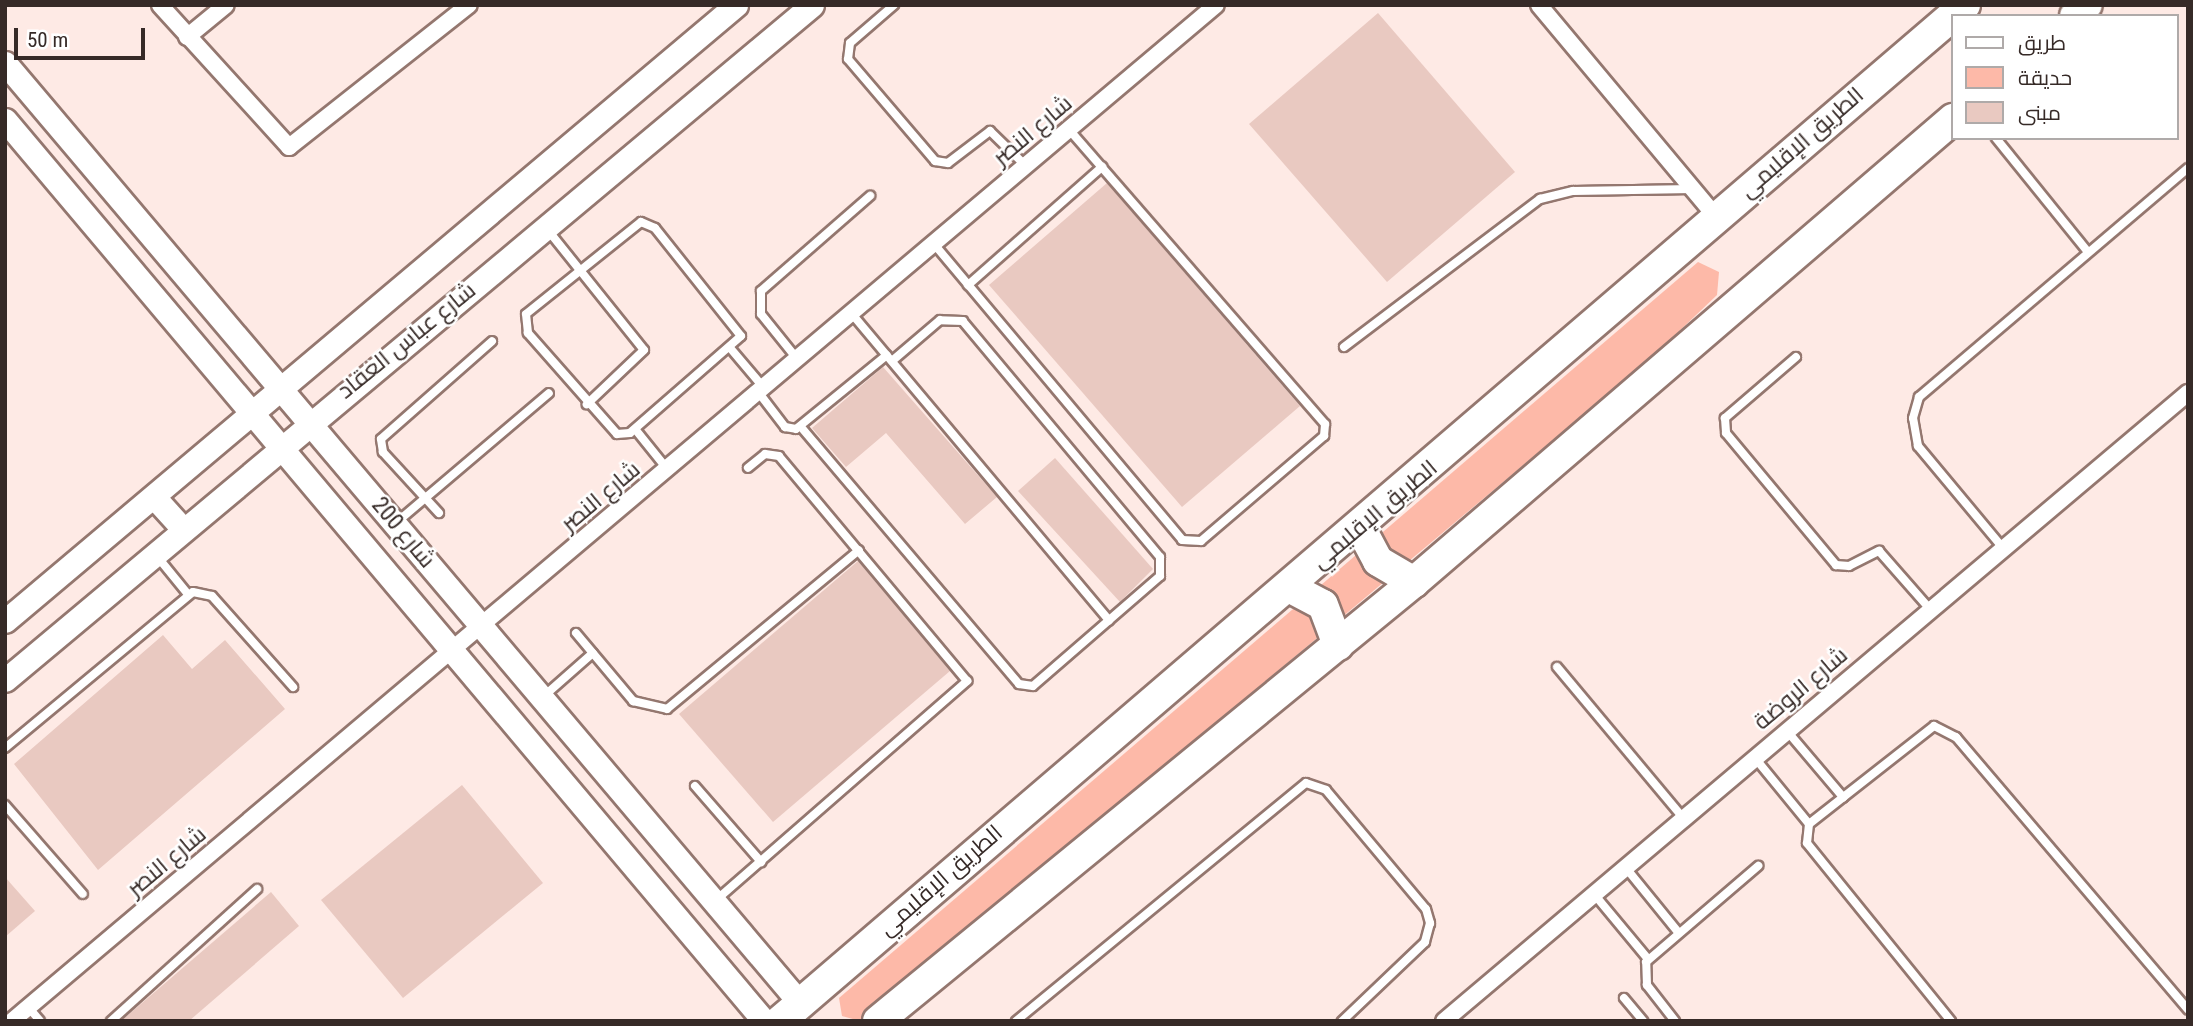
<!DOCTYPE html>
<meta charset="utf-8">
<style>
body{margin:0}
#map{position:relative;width:2193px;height:1026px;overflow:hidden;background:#feeae5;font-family:"Roboto Condensed",Cairo,sans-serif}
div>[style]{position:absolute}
.green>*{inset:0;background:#fdb9a8}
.building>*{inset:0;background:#e9c9c1}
.roads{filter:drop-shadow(2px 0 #94776f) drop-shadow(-2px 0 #94776f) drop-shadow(0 2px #94776f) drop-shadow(0 -2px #94776f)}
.lane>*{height:8px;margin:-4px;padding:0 4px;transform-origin:4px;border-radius:4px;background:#fff}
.street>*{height:16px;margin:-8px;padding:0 8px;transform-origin:8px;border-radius:8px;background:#fff}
.secondary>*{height:23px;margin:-11.5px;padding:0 11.5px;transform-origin:11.5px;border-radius:11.5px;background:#fff}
.highway>*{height:30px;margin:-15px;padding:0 15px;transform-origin:15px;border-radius:15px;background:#fff}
span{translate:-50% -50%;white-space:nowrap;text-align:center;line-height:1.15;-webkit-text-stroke:5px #fff;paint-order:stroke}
.street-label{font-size:23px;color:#362a27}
.frame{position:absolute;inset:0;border:7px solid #362a27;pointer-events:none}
.legend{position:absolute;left:1951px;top:14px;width:228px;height:126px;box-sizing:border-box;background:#fff;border:2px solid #afaaa9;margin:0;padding:9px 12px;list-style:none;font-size:21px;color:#362a27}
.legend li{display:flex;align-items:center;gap:14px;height:35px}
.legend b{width:35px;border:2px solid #afaaa9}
.scale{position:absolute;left:14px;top:28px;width:131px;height:32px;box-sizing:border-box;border:4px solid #362a27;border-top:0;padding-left:9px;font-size:21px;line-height:24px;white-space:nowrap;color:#362a27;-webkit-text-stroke:5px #fff;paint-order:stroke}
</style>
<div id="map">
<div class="green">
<i style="clip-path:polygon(1698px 262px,1719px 272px,1717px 295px,1650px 359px,860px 1021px,842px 1016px,839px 998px)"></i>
</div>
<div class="building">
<i style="clip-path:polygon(1378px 13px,1515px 172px,1387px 282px,1249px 124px)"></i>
<i style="clip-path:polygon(1107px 183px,1300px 406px,1182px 507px,989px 285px)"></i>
<i style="clip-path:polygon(883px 367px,997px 497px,965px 524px,886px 433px,846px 467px,812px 428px)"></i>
<i style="clip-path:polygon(1055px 458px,1153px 569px,1120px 602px,1018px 491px)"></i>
<i style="clip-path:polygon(858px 561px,950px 671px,773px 822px,679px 714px)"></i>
<i style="clip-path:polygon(163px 635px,192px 669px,225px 640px,285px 709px,98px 870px,14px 764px)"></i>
<i style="clip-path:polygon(462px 785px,543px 883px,403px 998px,321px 900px)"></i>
<i style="clip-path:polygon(5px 877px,35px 911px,5px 937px)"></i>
<i style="clip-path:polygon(271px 892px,299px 926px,189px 1021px,121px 1021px)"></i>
</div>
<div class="roads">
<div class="lane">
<i style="left:894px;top:5px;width:58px;rotate:139.2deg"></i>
<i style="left:850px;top:43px;width:16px;rotate:97deg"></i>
<i style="left:848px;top:59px;width:134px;rotate:49.5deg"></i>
<i style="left:935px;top:161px;width:13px;rotate:9deg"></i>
<i style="left:948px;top:163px;width:53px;rotate:-37.3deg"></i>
<i style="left:990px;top:131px;width:50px;rotate:44.2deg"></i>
<i style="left:1996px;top:138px;width:146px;rotate:51.1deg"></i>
<i style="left:641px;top:222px;width:15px;rotate:23deg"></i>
<i style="left:655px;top:228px;width:138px;rotate:51.5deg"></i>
<i style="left:741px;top:336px;width:147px;rotate:138.9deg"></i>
<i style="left:630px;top:433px;width:13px;rotate:176deg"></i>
<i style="left:617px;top:434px;width:135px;rotate:-131.4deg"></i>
<i style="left:528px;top:333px;width:19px;rotate:-96deg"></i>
<i style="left:526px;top:314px;width:147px;rotate:-38.7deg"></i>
<i style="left:547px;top:229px;width:155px;rotate:51.3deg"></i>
<i style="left:644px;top:350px;width:79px;rotate:136.5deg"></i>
<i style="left:934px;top:244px;width:386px;rotate:50deg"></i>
<i style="left:1182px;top:540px;width:19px;rotate:3deg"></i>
<i style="left:1201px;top:541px;width:162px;rotate:-40.5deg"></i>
<i style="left:1324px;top:436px;width:12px;rotate:-85deg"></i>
<i style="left:1325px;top:424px;width:390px;rotate:-131deg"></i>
<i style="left:968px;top:285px;width:179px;rotate:-41.4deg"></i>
<i style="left:852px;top:314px;width:400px;rotate:50deg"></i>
<i style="left:1344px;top:347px;width:246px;rotate:-37.1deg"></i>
<i style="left:1540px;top:199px;width:34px;rotate:-14deg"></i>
<i style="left:1573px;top:191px;width:120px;rotate:-1deg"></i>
<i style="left:731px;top:349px;width:51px;rotate:49.8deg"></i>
<i style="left:1796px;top:357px;width:94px;rotate:139.3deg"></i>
<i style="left:1725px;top:418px;width:15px;rotate:86deg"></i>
<i style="left:1726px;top:433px;width:172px;rotate:50.2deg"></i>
<i style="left:1836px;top:565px;width:13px;rotate:4deg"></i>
<i style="left:1849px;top:566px;width:34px;rotate:-27deg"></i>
<i style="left:1879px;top:551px;width:77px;rotate:48.7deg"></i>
<i style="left:798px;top:360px;width:59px;rotate:-128.8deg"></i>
<i style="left:761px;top:314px;width:23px;rotate:-90deg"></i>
<i style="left:761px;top:291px;width:145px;rotate:-41.1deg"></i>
<i style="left:759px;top:393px;width:43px;rotate:52.6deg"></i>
<i style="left:785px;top:427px;width:11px;rotate:10deg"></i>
<i style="left:796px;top:429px;width:117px;rotate:-39.1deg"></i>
<i style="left:801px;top:427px;width:337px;rotate:49.7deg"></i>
<i style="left:1019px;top:684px;width:14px;rotate:8deg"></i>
<i style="left:1033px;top:686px;width:168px;rotate:-40.9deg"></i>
<i style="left:1160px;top:576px;width:19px;rotate:-90deg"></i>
<i style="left:1160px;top:557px;width:307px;rotate:-129.9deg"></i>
<i style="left:963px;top:321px;width:23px;rotate:-178deg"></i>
<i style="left:940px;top:320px;width:63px;rotate:139.5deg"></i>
<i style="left:635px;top:429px;width:53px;rotate:51.2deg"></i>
<i style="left:439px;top:513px;width:83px;rotate:-132.6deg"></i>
<i style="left:383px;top:452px;width:13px;rotate:-99deg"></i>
<i style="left:381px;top:439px;width:148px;rotate:-41.4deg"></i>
<i style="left:397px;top:522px;width:199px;rotate:-40.3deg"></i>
<i style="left:2003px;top:548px;width:133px;rotate:-129.8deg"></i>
<i style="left:1918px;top:446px;width:28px;rotate:-100deg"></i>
<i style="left:1913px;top:418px;width:22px;rotate:-74deg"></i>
<i style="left:1919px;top:397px;width:353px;rotate:-40.4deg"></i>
<i style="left:156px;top:555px;width:49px;rotate:50.8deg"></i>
<i style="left:576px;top:633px;width:89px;rotate:50deg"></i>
<i style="left:633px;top:701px;width:35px;rotate:13deg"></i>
<i style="left:667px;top:709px;width:249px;rotate:-39.6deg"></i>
<i style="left:1557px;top:667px;width:198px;rotate:50.1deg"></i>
<i style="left:544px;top:696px;width:65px;rotate:-41.3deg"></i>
<i style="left:1787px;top:731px;width:87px;rotate:49.7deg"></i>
<i style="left:5px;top:748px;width:244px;rotate:-39.7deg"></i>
<i style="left:193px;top:592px;width:19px;rotate:12deg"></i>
<i style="left:212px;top:596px;width:122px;rotate:48.3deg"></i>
<i style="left:1755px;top:758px;width:85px;rotate:50.7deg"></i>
<i style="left:695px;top:786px;width:101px;rotate:49deg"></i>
<i style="left:5px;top:805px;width:118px;rotate:48.8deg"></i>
<i style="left:1626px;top:868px;width:82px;rotate:50.9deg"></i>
<i style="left:1594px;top:894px;width:85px;rotate:50.3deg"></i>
<i style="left:715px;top:901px;width:335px;rotate:-41.1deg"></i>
<i style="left:967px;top:681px;width:293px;rotate:-129.9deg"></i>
<i style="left:779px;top:456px;width:14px;rotate:-172deg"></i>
<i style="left:765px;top:454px;width:22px;rotate:141deg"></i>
<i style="left:1624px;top:998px;width:30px;rotate:50deg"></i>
<i style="left:28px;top:1007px;width:18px;rotate:49deg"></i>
<i style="left:111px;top:1021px;width:197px;rotate:-42.1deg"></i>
<i style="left:1016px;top:1021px;width:375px;rotate:-39.4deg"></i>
<i style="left:1306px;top:783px;width:21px;rotate:19deg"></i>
<i style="left:1326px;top:790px;width:155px;rotate:50deg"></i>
<i style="left:1426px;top:909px;width:15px;rotate:74deg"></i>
<i style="left:1430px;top:923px;width:20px;rotate:105deg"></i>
<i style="left:1425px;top:942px;width:115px;rotate:136.4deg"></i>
<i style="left:1675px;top:1021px;width:46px;rotate:-127.9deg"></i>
<i style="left:1647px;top:985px;width:23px;rotate:-92deg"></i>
<i style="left:1646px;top:962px;width:148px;rotate:-40.6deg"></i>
<i style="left:1951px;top:1021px;width:229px;rotate:-129deg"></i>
<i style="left:1807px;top:843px;width:19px;rotate:-84deg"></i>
<i style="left:1809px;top:824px;width:159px;rotate:-38.1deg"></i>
<i style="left:1934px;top:726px;width:25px;rotate:27deg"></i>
<i style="left:1956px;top:737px;width:358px;rotate:49.6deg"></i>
</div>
<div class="street">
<i style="left:160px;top:5px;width:192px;rotate:47.7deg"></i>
<i style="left:289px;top:147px;width:229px;rotate:-38.3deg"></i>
<i style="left:1539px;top:5px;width:278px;rotate:50.1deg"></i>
<i style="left:187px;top:37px;width:50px;rotate:-39.4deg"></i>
<i style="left:12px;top:1021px;width:1575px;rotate:-40.16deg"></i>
<i style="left:1444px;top:1021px;width:974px;rotate:-40.17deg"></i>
</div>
<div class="secondary">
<i style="left:5px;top:63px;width:1231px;rotate:49.78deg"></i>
<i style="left:5px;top:120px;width:1178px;rotate:49.89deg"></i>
<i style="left:154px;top:497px;width:43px;rotate:47.8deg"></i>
<i style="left:5px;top:621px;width:956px;rotate:-40.12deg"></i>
<i style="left:5px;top:680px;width:1052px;rotate:-39.91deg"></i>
</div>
<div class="highway">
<i style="left:2075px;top:16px;width:16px;rotate:-43deg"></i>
<i style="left:1361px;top:529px;width:36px;rotate:62deg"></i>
<i style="left:1378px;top:561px;width:42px;rotate:30.3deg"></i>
<i style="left:1289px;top:587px;width:38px;rotate:28deg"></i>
<i style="left:1323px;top:605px;width:43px;rotate:69.4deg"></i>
<i style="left:780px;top:1021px;width:1561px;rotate:-40.61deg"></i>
<i style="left:878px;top:1021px;width:693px;rotate:-39.32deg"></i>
<i style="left:1414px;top:582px;width:711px;rotate:-40.66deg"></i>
</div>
</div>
<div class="street-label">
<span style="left:1033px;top:131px;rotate:-40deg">شارع النصر</span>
<span style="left:1802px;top:143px;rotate:-41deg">الطريق الإقليمي</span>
<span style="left:407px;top:341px;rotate:-39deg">شارع عباس العقاد</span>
<span style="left:601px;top:497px;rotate:-40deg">شارع النصر</span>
<span style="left:1375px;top:515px;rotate:-40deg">الطريق الإقليمي</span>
<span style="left:403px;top:533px;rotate:50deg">شارع 200</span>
<span style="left:1801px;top:689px;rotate:-40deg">شارع الروضة</span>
<span style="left:167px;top:862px;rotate:-40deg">شارع النصر</span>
<span style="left:941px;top:881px;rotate:-41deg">الطريق الإقليمي</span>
</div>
<div class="frame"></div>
<ul class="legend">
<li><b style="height:9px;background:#fff"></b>طريق</li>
<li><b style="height:19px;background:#fdb9a8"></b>حديقة</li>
<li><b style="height:19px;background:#e9c9c1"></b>مبنى</li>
</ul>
<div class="scale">50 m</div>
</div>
